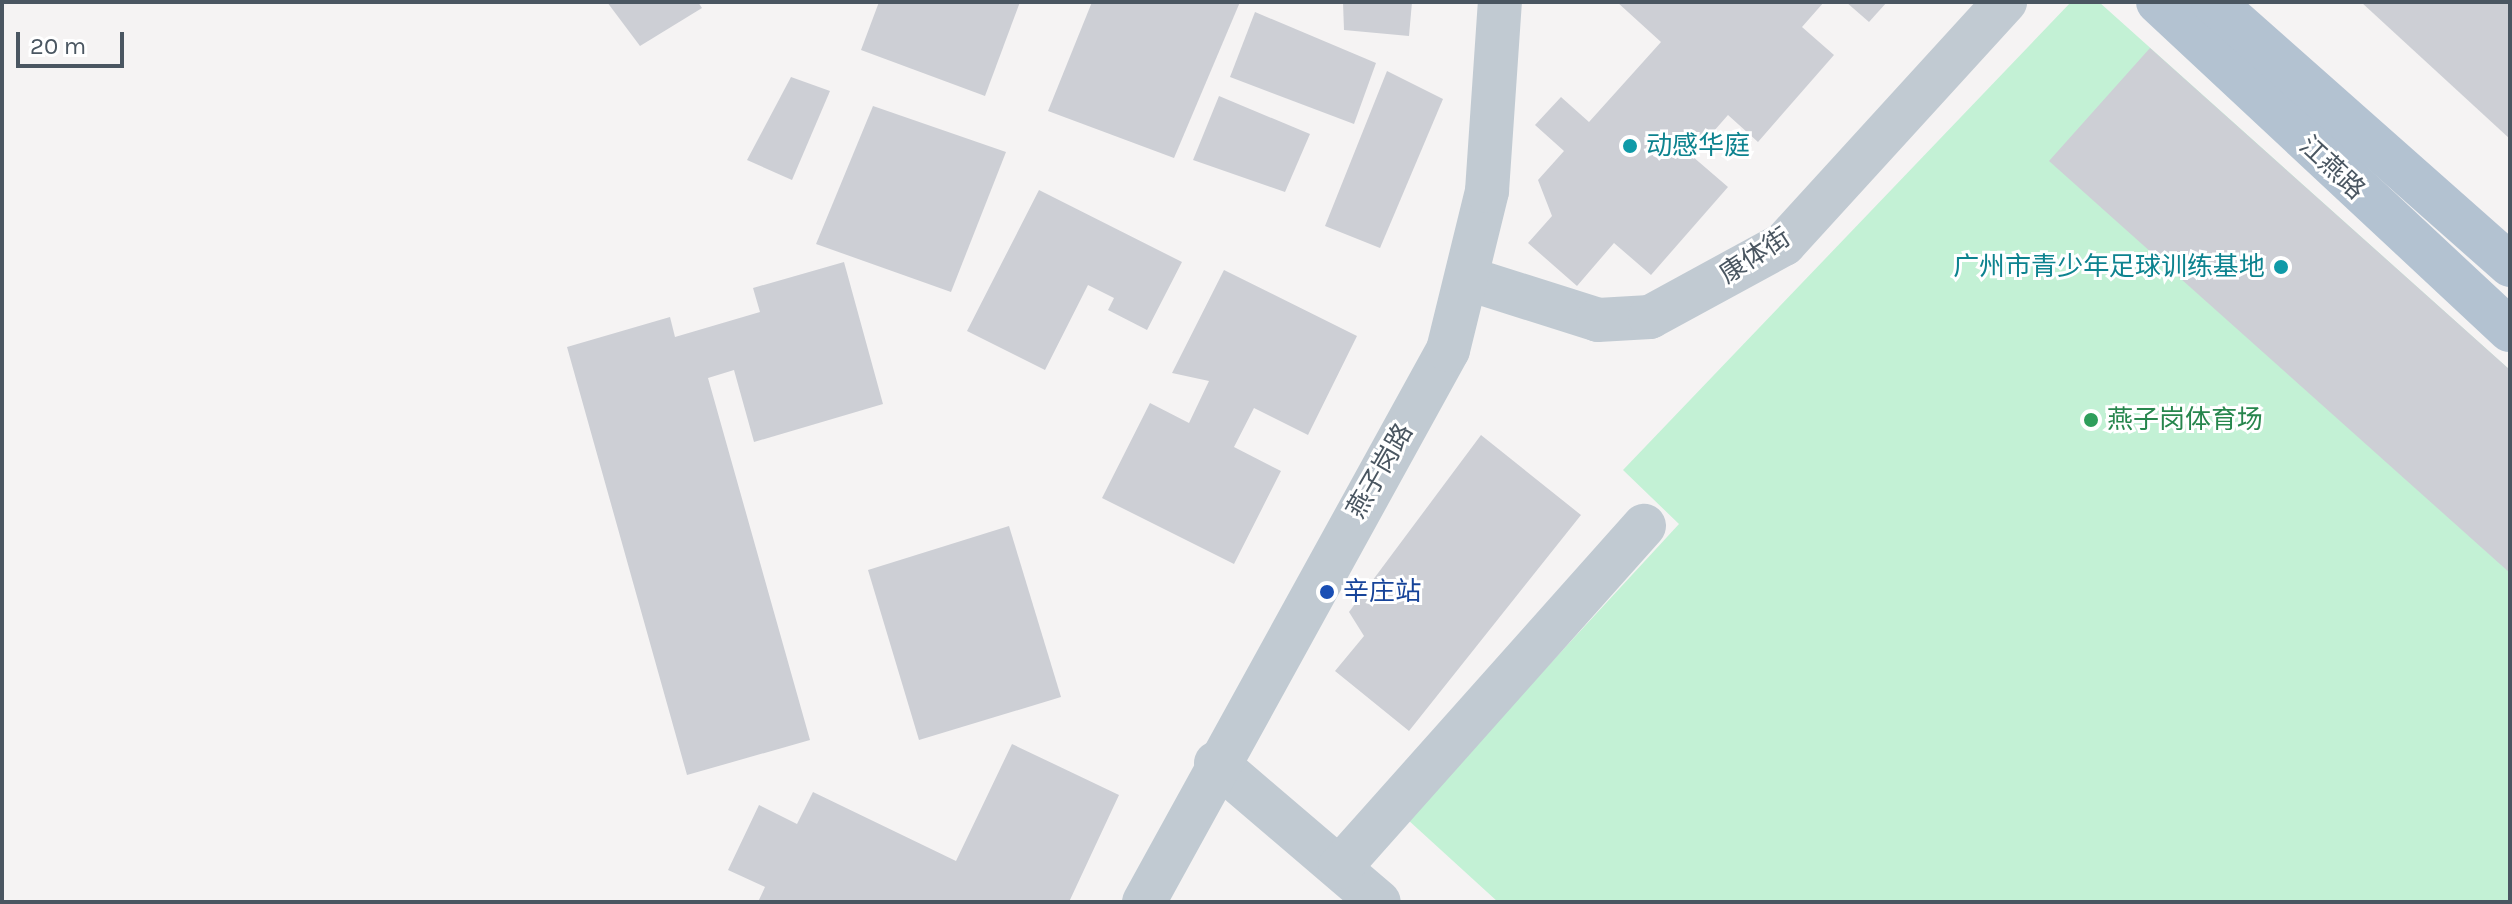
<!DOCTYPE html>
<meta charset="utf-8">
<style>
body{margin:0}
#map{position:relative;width:2512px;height:904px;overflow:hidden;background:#f5f3f3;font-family:Karla,"Noto Sans SC",sans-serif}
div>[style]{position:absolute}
.green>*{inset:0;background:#c3f1d5}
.building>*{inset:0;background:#cdcfd5}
.minor>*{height:44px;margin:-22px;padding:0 22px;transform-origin:22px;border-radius:22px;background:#c1cad2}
.major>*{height:44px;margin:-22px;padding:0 22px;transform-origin:22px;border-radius:22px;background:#b3c2d1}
.dots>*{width:22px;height:22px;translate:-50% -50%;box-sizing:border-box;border:4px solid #fff;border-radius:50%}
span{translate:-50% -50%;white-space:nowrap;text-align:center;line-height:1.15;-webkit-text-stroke:6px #fff;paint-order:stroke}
.culture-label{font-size:26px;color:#0d838f}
.left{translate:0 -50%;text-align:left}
.right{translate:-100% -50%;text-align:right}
.street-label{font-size:26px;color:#4a5661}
.leisure-label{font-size:26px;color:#27864d}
.transit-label{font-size:26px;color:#164399}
.frame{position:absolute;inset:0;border:4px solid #4a5661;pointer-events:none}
.scale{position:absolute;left:16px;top:32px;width:108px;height:36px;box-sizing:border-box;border:4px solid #4a5661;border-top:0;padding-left:10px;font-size:24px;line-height:28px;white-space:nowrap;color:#4a5661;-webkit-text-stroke:6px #fff;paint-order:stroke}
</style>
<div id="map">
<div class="green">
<i style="clip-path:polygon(2071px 2px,2099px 2px,2510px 370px,2510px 902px,1498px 902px,1407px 819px,1679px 524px,1623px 470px)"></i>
</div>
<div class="building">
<i style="clip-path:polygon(607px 2px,698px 2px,702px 8px,640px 46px)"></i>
<i style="clip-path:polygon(879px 2px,1020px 2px,985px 96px,861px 50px)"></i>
<i style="clip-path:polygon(1092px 2px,1240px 2px,1174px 158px,1048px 111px)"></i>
<i style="clip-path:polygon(1343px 2px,1412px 2px,1409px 36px,1344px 30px)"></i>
<i style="clip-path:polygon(1617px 2px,1824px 2px,1802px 27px,1834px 55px,1758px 142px,1728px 115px,1692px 156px,1728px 187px,1651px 275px,1614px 243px,1577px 286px,1528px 243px,1552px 216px,1538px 180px,1564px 151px,1535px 125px,1561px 97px,1589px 122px,1661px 42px)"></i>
<i style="clip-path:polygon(1846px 2px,1887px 2px,1869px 22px)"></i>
<i style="clip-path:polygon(2361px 2px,2510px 2px,2510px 139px)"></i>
<i style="clip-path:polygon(1255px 12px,1376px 63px,1354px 124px,1230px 77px)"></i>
<i style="clip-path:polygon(2150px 48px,2510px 370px,2510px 573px,2049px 161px)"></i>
<i style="clip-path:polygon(1387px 71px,1443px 99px,1380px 248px,1325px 226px)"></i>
<i style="clip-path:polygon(791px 77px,830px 91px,792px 180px,747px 160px)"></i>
<i style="clip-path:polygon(1219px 96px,1310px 134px,1285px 192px,1193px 160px)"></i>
<i style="clip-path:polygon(873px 106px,1006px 152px,951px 292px,816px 244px)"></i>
<i style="clip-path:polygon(1039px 190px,1182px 262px,1147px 330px,1108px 310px,1114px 298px,1088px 285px,1045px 370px,967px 331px)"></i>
<i style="clip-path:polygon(844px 262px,883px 404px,754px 442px,734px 370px,708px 378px,810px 740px,687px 775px,567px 347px,670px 317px,675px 337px,760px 312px,753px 288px)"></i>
<i style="clip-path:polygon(1224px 270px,1357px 336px,1308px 435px,1254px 408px,1234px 447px,1281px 471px,1234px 564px,1102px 498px,1150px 403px,1189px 423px,1209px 381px,1172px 373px)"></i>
<i style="clip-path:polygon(1481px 435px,1581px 515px,1409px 731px,1335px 671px,1364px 636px,1349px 612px)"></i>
<i style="clip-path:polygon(1009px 526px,1061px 697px,919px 740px,868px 570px)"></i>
<i style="clip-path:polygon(1012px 744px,1119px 795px,1069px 902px,758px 902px,765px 887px,728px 870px,759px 805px,797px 824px,813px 792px,956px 861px)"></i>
</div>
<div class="minor">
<i style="left:1469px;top:279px;width:135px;rotate:17.6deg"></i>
<i style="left:1598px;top:320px;width:52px;rotate:-3.3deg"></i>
<i style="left:1650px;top:317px;width:153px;rotate:-28.6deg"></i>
<i style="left:1784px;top:244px;width:328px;rotate:-47.6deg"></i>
<i style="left:1216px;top:763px;width:214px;rotate:40.5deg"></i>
<i style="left:1340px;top:867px;width:457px;rotate:-48.3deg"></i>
<i style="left:1144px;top:902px;width:630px;rotate:-61.16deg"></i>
<i style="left:1448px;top:350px;width:164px;rotate:-76.2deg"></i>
<i style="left:1487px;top:191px;width:189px;rotate:-86.1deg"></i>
</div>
<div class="major">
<i style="left:2158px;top:2px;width:481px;rotate:43deg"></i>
<i style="left:2213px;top:2px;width:397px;rotate:41.5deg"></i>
</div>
<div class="dots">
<i style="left:1630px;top:146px;background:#0f9aa8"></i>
<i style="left:2281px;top:267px;background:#0f9aa8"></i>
<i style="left:2091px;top:420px;background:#2e9e5b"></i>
<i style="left:1327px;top:592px;background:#1a4fb4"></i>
</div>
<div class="culture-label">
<span class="left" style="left:1646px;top:146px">动感华庭</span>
<span class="right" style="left:2265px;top:267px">广州市青少年足球训练基地</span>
</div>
<div class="street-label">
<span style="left:2332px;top:168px;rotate:43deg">江燕路</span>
<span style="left:1755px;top:256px;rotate:-33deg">康体街</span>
<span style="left:1380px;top:471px;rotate:-60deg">燕子岗路</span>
</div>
<div class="leisure-label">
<span class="left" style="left:2107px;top:420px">燕子岗体育场</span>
</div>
<div class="transit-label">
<span class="left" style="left:1343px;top:592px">辛庄站</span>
</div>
<div class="frame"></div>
<div class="scale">20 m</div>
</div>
